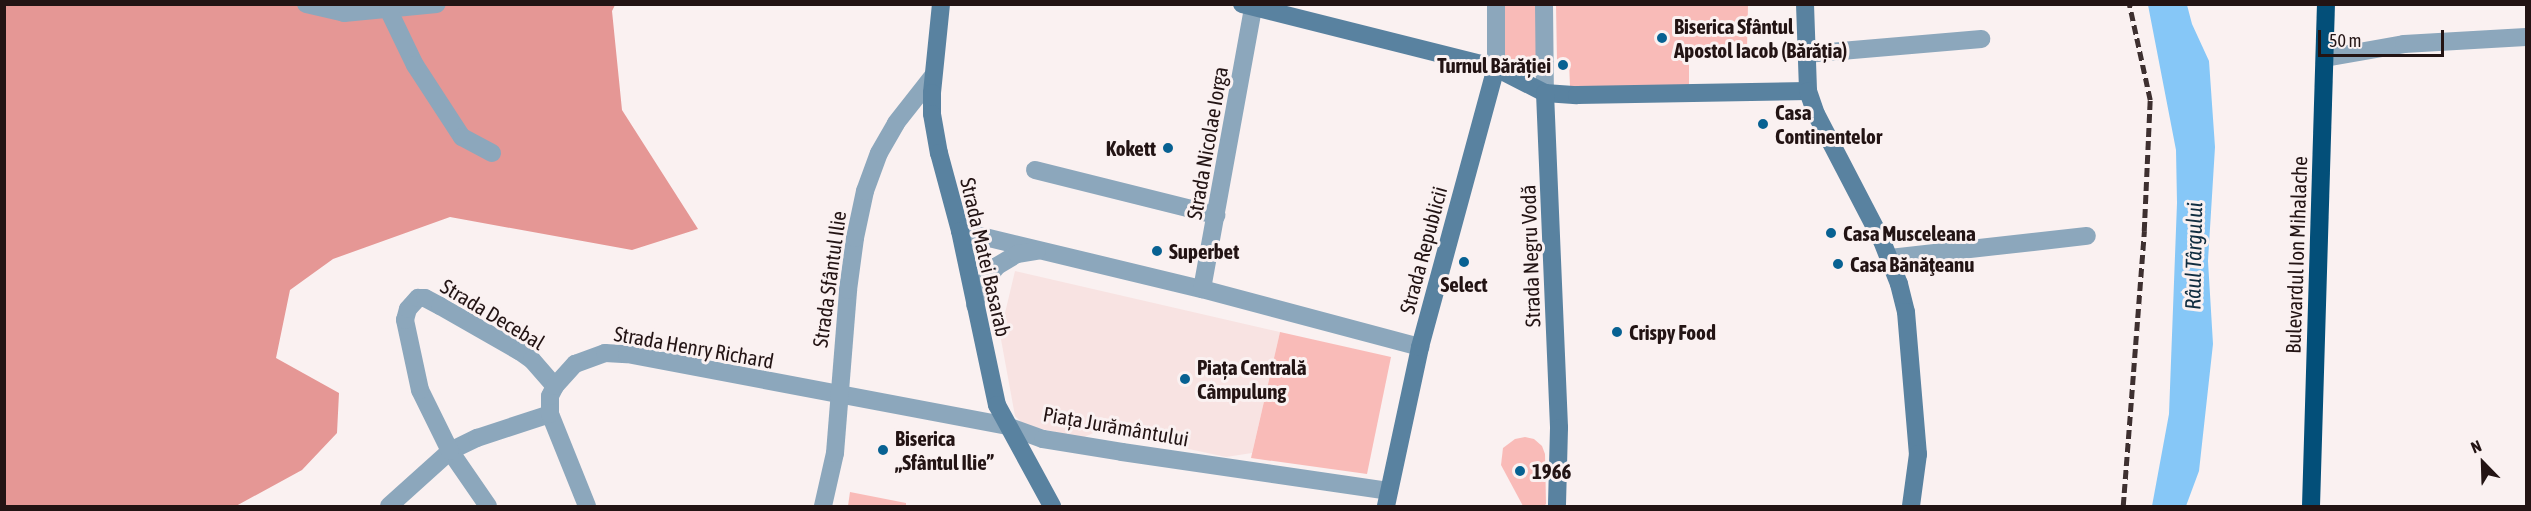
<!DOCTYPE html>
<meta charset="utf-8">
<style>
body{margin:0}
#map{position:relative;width:2531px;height:511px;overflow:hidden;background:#faf1f1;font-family:"Asap Condensed",sans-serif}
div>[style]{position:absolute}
.built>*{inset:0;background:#f8e3e2}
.green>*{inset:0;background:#f9bbb8}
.forest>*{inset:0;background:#e59795}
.water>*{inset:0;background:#86c7f7}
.street>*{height:18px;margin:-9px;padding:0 9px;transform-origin:9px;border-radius:9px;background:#8ca7bc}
.secondary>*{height:18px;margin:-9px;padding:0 9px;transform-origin:9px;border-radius:9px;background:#5982a0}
.highway>*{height:18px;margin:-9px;padding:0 9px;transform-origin:9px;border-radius:9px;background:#034f79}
.rail>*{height:4.5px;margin-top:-2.25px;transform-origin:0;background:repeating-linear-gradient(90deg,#3e3030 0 9px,transparent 0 13.5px)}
.dots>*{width:16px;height:16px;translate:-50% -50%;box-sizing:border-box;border:3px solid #faf1f1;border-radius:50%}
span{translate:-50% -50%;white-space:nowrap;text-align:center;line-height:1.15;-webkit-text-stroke:6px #faf1f1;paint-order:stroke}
.poi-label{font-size:21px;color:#231414;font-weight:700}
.left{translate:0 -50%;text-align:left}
.right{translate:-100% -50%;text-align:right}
.street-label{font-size:21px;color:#231414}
.water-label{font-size:22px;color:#102d40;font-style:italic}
.frame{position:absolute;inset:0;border:6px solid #231414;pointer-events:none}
.north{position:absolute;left:2453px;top:433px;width:60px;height:60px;-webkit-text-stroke:4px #faf1f1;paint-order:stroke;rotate:337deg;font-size:16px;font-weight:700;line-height:24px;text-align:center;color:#231414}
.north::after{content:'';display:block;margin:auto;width:21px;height:27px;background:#231414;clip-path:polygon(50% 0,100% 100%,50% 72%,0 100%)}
.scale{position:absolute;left:2318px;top:30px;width:126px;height:27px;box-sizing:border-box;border:3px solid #231414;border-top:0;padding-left:8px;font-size:18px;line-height:21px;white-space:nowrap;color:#231414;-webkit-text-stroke:4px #faf1f1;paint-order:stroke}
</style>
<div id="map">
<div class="built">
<i style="clip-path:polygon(1015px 271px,1280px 332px,1252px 453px,1226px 457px,1100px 430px,1082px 438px,1024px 425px,1015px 416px,1000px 334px)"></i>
</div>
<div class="green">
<i style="clip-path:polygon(1498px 5px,1540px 5px,1541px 63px,1497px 58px)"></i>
<i style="clip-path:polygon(1556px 5px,1748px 5px,1747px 48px,1758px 49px,1758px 57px,1689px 59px,1689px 85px,1570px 87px,1569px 61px,1557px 61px)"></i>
<i style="clip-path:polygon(1280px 332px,1391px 357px,1367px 474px,1251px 458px)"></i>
<i style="clip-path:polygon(1525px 437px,1534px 439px,1542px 446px,1545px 454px,1546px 504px,1544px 506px,1523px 506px,1501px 465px,1503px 448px,1515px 439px)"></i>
<i style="clip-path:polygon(850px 492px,906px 503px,906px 506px,848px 506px)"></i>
</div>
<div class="forest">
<i style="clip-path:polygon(4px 5px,615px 5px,612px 11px,622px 110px,698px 229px,632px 250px,450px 217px,333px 259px,290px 290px,276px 358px,339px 393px,337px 433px,302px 470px,236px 506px,5px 506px)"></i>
</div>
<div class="water">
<i style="clip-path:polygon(2148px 5px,2187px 5px,2192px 24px,2209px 61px,2215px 147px,2208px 261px,2213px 344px,2199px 471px,2186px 506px,2152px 506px,2169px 414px,2177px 203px,2176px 150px)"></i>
</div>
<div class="street">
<i style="left:306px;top:4px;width:39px;rotate:13deg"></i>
<i style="left:344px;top:13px;width:93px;rotate:-5.5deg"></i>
<i style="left:1544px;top:4px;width:89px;rotate:89.4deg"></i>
<i style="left:388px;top:9px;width:62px;rotate:64.3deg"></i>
<i style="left:415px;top:65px;width:86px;rotate:56.9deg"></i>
<i style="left:462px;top:137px;width:34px;rotate:28deg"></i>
<i style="left:1806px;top:54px;width:176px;rotate:-4.9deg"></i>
<i style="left:2325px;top:58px;width:80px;rotate:-10deg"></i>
<i style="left:2404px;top:44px;width:122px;rotate:-3.3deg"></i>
<i style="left:1496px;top:68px;width:64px;rotate:-90deg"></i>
<i style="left:1035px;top:170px;width:187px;rotate:14deg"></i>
<i style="left:960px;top:231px;width:249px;rotate:13.5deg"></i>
<i style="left:1202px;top:289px;width:226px;rotate:14.9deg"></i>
<i style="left:1890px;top:258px;width:198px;rotate:-6.4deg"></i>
<i style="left:1202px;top:289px;width:290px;rotate:-79.7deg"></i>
<i style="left:975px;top:305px;width:16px;rotate:-76deg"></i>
<i style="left:979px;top:289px;width:29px;rotate:-52deg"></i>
<i style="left:997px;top:266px;width:23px;rotate:-31deg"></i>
<i style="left:1017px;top:254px;width:20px;rotate:-9deg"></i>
<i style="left:389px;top:506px;width:82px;rotate:-42deg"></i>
<i style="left:450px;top:451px;width:30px;rotate:-26deg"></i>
<i style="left:477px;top:438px;width:77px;rotate:-18.2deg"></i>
<i style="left:488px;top:506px;width:67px;rotate:-124.6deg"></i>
<i style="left:450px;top:451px;width:68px;rotate:-116.2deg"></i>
<i style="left:420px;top:390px;width:72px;rotate:-102.1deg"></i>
<i style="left:405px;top:320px;width:11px;rotate:-75deg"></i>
<i style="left:408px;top:309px;width:15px;rotate:-48deg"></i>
<i style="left:418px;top:298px;width:7px"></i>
<i style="left:425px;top:298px;width:17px;rotate:28deg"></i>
<i style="left:440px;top:306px;width:91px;rotate:29.7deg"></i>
<i style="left:519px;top:351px;width:16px;rotate:35deg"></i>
<i style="left:532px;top:360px;width:35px;rotate:49deg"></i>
<i style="left:587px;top:506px;width:99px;rotate:-111.9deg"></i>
<i style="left:550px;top:414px;width:18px;rotate:-90deg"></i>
<i style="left:550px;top:396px;width:11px;rotate:-63deg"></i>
<i style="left:555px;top:386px;width:30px;rotate:-48deg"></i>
<i style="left:575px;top:364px;width:32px;rotate:-20deg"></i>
<i style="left:605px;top:353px;width:22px;rotate:3deg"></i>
<i style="left:627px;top:354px;width:387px;rotate:10.7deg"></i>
<i style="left:1007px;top:426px;width:38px;rotate:20deg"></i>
<i style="left:1043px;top:439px;width:80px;rotate:9.3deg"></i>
<i style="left:1122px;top:452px;width:269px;rotate:8.3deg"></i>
<i style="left:823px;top:506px;width:54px;rotate:-77.2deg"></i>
<i style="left:835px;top:453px;width:164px;rotate:-85.4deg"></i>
<i style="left:848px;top:290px;width:52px;rotate:-82.3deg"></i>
<i style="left:855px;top:238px;width:48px;rotate:-78deg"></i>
<i style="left:865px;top:191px;width:40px;rotate:-69.8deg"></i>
<i style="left:879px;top:153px;width:34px;rotate:-60deg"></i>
<i style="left:896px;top:123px;width:60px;rotate:-51.8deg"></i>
</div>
<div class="secondary">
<i style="left:941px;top:4px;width:89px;rotate:95.8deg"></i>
<i style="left:932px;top:93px;width:21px;rotate:90deg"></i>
<i style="left:932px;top:114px;width:40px;rotate:80deg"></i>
<i style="left:939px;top:153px;width:81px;rotate:74.9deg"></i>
<i style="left:960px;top:231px;width:178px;rotate:78deg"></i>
<i style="left:997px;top:405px;width:115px;rotate:61.4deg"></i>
<i style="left:1242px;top:4px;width:262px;rotate:14.1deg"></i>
<i style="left:1496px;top:68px;width:55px;rotate:27deg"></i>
<i style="left:1545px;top:93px;width:32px;rotate:4deg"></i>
<i style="left:1577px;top:95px;width:231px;rotate:-1deg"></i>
<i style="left:1805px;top:4px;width:87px;rotate:88deg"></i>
<i style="left:1808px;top:91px;width:24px;rotate:71deg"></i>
<i style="left:1816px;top:114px;width:143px;rotate:62.5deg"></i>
<i style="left:1882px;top:241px;width:46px;rotate:68.4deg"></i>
<i style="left:1899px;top:284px;width:29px;rotate:76deg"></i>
<i style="left:1906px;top:312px;width:143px;rotate:85.2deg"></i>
<i style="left:1918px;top:454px;width:52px;rotate:97.7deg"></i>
<i style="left:1545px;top:93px;width:335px;rotate:87.6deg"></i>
<i style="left:1559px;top:428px;width:78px;rotate:91.5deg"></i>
<i style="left:1386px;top:506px;width:163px;rotate:-77.9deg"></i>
<i style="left:1420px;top:347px;width:289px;rotate:-74.8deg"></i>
</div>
<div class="highway">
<i style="left:2311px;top:506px;width:502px;rotate:-88.29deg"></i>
</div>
<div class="rail">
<i style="left:2123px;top:506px;width:276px;rotate:-85.6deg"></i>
<i style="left:2144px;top:231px;width:131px;rotate:-87.4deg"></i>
<i style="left:2150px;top:100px;width:98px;rotate:-102.3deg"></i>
</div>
<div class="dots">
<i style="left:1662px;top:38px;background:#076192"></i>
<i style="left:1563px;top:65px;background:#076192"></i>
<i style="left:1763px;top:124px;background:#076192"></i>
<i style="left:1168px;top:148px;background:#076192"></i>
<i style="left:1831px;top:233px;background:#076192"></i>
<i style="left:1157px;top:251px;background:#076192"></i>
<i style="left:1464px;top:262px;background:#076192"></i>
<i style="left:1838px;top:264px;background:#076192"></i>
<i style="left:1617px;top:332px;background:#076192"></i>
<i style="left:1185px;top:379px;background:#076192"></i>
<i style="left:883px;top:450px;background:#076192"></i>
<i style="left:1520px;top:471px;background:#076192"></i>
</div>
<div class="poi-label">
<span class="left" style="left:1674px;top:38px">Biserica Sfântul<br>Apostol Iacob (Bărăția)</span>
<span class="right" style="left:1551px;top:65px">Turnul Bărăției</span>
<span class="left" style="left:1775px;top:124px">Casa<br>Continentelor</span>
<span class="right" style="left:1156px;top:148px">Kokett</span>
<span class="left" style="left:1843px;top:233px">Casa Musceleana</span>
<span class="left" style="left:1169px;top:251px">Superbet</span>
<span class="left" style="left:1850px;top:264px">Casa Bănăţeanu</span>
<span style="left:1464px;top:284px">Select</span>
<span class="left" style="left:1629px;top:332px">Crispy Food</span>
<span class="left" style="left:1197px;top:379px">Piața Centrală<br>Câmpulung</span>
<span class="left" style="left:895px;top:450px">Biserica<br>„Sfântul Ilie”</span>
<span class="left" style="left:1532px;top:471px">1966</span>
</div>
<div class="street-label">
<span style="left:1207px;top:143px;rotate:-80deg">Strada Nicolae Iorga</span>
<span style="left:1423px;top:250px;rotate:-75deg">Strada Republicii</span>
<span style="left:2296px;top:255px;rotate:-88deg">Bulevardul Ion Mihalache</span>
<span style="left:1530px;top:256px;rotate:-92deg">Strada Negru Vodă</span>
<span style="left:986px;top:257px;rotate:77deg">Strada Matei Basarab</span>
<span style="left:829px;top:279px;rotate:-82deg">Strada Sfântul Ilie</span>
<span style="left:493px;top:314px;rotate:31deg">Strada Decebal</span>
<span style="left:694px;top:347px;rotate:10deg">Strada Henry Richard</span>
<span style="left:1116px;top:426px;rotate:10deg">Piața Jurământului</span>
</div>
<div class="water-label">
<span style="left:2194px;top:256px;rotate:-89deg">Râul Târgului</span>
</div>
<div class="frame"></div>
<div class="north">N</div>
<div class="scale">50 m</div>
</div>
